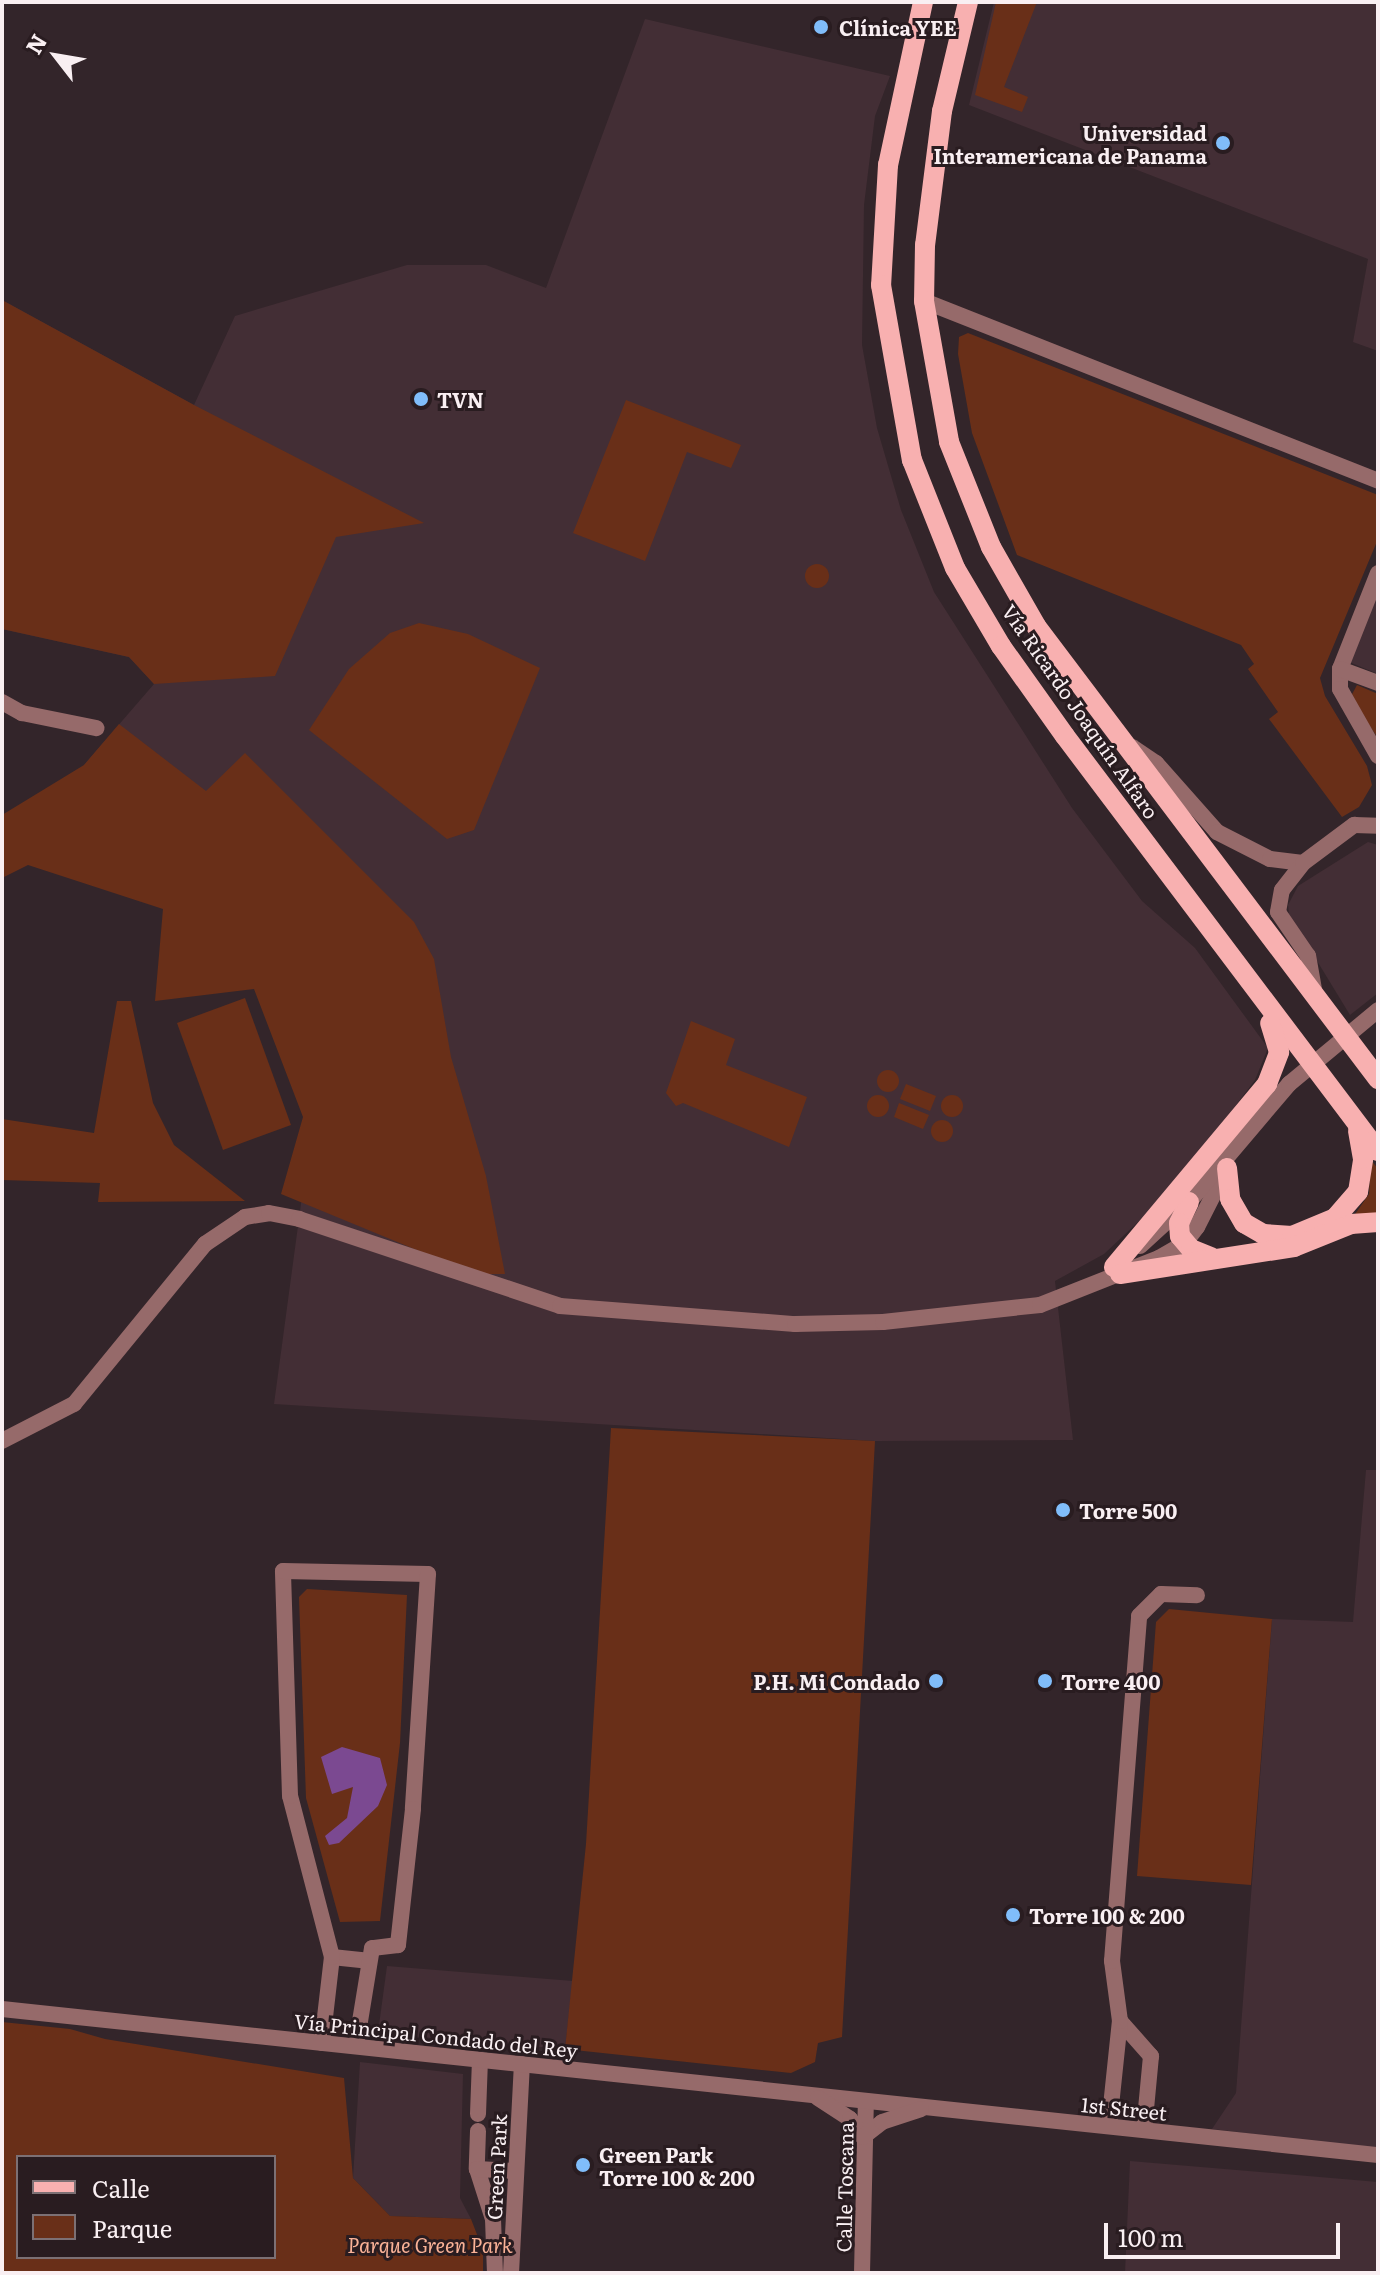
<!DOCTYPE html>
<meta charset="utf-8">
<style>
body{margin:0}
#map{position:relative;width:1380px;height:2275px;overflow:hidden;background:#33252a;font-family:Literata,serif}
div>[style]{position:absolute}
.built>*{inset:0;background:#432e35}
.green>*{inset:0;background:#692f18}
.round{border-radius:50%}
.water>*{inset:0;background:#7b4991}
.minor>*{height:16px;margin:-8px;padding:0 8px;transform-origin:8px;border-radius:8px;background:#966a6a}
.tertiary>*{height:16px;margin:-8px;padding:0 8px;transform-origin:8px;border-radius:8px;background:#966a6a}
.primary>*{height:20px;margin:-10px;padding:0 10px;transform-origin:10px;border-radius:10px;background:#f8b0b0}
.dots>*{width:22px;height:22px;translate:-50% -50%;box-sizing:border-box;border:4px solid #291c20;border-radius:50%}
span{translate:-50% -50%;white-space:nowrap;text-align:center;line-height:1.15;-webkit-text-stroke:6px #291c20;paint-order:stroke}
.poi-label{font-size:20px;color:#f9eff2;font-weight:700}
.left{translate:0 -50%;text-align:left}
.right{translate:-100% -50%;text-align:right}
.street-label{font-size:20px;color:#f9eff2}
.park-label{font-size:20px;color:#fab297;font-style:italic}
.frame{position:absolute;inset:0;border:4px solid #f9eff2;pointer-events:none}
.legend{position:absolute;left:16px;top:2155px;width:260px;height:104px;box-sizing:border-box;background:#291c20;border:2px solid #7c7074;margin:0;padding:10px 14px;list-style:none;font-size:24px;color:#f9eff2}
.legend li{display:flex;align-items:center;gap:16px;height:40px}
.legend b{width:40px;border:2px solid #7c7074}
.north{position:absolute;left:16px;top:16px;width:80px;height:80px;-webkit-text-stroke:6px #291c20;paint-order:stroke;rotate:301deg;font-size:22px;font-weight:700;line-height:32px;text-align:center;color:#f9eff2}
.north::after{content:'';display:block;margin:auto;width:28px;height:36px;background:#f9eff2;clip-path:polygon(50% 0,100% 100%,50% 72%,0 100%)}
.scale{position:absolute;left:1104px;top:2223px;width:236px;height:36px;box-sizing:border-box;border:4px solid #f9eff2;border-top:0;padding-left:10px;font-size:24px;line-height:28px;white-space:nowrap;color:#f9eff2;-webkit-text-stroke:6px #291c20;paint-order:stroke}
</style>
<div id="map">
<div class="built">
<i style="clip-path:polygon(994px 2px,1378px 2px,1378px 351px,1353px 342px,1368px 259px,969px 105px)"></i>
<i style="clip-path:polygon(645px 19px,890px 76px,875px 116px,864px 205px,862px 345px,877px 428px,901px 510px,934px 592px,1072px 808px,1142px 901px,1195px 948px,1268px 1048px,1255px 1080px,1171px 1191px,1104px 1254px,1055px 1281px,1073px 1440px,875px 1441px,274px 1404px,324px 1033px,84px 765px,154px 684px,129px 657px,2px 629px,2px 300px,194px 405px,235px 316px,407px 265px,486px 265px,546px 288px)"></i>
<i style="clip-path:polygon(1378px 584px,1378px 674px,1349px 662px)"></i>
<i style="clip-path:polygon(1368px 842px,1378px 845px,1378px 993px,1350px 1015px,1289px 915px,1288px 905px,1298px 886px)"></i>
<i style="clip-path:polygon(1366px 1470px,1378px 1470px,1378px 2149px,1212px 2129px,1236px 2093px,1272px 1619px,1353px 1622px)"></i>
<i style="clip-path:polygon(387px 1966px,573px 1981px,565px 2049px,385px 2034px,379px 2025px)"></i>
<i style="clip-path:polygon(360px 2062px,463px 2074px,460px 2198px,471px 2219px,390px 2216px,353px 2178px)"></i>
<i style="clip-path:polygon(1130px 2161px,1378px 2182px,1378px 2273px,1125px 2273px)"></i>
</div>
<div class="green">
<i style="clip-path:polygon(996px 2px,1037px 2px,1004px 87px,1028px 97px,1022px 112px,975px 95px)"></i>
<i style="clip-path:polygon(2px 300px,194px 405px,424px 523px,336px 537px,275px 676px,154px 684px,129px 657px,2px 629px)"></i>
<i style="clip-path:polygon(968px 333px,1378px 495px,1378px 539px,1320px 678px,1325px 696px,1367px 766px,1372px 785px,1359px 807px,1342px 817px,1269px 719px,1278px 712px,1248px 669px,1254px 664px,1241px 645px,1017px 555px,972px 433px,958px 354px,959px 337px)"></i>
<i style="clip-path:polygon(626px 400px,741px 445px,731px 468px,687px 452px,645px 561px,573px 533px)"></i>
<i class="round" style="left:805px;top:564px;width:24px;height:24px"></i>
<i style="clip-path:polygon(419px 623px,468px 634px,540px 668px,474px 830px,447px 839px,309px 730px,349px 669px,390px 633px)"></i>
<i style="clip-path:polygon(1357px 685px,1378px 694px,1378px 738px,1350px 698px)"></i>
<i style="clip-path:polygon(119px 724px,206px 791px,245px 753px,414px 922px,434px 959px,451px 1057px,486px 1176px,505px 1274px,475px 1274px,281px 1194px,303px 1117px,254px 989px,155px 1001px,163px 909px,28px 865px,2px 878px,2px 815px,84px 765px)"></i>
<i style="clip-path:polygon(245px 998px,291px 1125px,223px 1150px,177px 1023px)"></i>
<i style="clip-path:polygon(117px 1001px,131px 1001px,153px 1103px,174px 1145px,245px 1201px,98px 1202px,100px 1183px,2px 1180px,2px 1119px,94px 1133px)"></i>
<i style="clip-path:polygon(691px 1021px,735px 1039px,726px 1065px,807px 1097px,789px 1147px,683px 1103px,676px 1106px,666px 1093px)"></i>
<i class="round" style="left:877px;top:1070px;width:22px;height:22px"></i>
<i style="clip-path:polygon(906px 1084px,936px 1096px,930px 1111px,900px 1099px)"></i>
<i class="round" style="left:941px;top:1095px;width:22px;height:22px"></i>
<i class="round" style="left:867px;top:1095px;width:22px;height:22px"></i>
<i style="clip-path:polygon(899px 1103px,929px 1115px,923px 1129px,894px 1117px)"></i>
<i class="round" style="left:931px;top:1120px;width:22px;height:22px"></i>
<i style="clip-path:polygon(1371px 1160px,1378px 1169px,1378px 1216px,1351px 1220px,1369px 1194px)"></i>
<i style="clip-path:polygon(611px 1428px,875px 1441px,842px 2037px,818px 2043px,815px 2062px,791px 2073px,565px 2049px,586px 1844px)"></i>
<i style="clip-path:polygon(307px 1589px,407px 1595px,400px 1743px,380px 1921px,340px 1922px,306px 1798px,299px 1597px)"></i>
<i style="clip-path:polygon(1169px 1609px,1272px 1619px,1251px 1885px,1137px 1876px,1156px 1622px)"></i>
<i style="clip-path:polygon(evenodd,2px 2022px,70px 2029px,105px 2039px,344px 2078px,353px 2178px,390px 2216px,471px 2219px,483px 2250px,483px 2273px,2px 2273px,2px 2022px,18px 2157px,274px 2157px,274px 2257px,18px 2257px,18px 2157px)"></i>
</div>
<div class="water">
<i style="clip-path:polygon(342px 1747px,380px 1758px,387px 1785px,378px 1806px,339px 1843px,329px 1845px,325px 1836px,347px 1818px,353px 1787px,332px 1794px,321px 1757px)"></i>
</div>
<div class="minor">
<i style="left:924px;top:301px;width:488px;rotate:21.6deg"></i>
<i style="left:1378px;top:573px;width:103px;rotate:111.6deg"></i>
<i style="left:1340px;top:669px;width:20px;rotate:90deg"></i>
<i style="left:1340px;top:689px;width:77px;rotate:60.4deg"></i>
<i style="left:1340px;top:669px;width:40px;rotate:20.2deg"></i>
<i style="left:2px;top:702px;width:23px;rotate:29deg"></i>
<i style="left:22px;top:713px;width:76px;rotate:11.5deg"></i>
<i style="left:1140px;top:1246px;width:61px;rotate:-42.3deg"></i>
<i style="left:2px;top:1441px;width:81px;rotate:-27.2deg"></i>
<i style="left:74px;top:1404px;width:207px;rotate:-50.7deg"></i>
<i style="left:205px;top:1244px;width:48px;rotate:-34deg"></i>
<i style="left:245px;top:1217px;width:24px;rotate:-9deg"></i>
<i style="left:269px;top:1213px;width:31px;rotate:11deg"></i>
<i style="left:299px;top:1219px;width:275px;rotate:18.4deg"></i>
<i style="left:560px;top:1306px;width:236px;rotate:4.4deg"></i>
<i style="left:795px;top:1324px;width:88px;rotate:-1.3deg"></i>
<i style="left:883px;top:1322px;width:158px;rotate:-6.2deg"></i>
<i style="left:1040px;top:1305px;width:128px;rotate:-21.6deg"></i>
<i style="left:1159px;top:1258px;width:30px;rotate:-30deg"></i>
<i style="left:1185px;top:1243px;width:20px;rotate:-53deg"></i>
<i style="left:1197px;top:1227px;width:66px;rotate:-63deg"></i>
<i style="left:332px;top:1957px;width:36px;rotate:6deg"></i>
<i style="left:1120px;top:2021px;width:47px;rotate:48.5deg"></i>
<i style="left:1151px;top:2056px;width:74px;rotate:95.4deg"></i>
<i style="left:322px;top:2043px;width:87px;rotate:-83.4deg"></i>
<i style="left:332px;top:1957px;width:166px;rotate:-104.6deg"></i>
<i style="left:290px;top:1796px;width:225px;rotate:-91.8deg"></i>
<i style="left:283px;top:1571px;width:145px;rotate:1.2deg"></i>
<i style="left:428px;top:1574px;width:235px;rotate:93.7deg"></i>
<i style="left:413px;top:1809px;width:137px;rotate:96.3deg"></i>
<i style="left:398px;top:1945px;width:26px;rotate:173deg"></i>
<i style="left:372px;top:1948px;width:99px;rotate:99.3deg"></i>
<i style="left:478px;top:2114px;width:54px;rotate:-87.9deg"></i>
<i style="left:1109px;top:2125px;width:105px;rotate:-84deg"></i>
<i style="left:1120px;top:2021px;width:61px;rotate:-97.6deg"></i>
<i style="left:1112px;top:1961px;width:346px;rotate:-85.5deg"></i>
<i style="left:1139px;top:1616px;width:31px;rotate:-45deg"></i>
<i style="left:1161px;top:1594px;width:36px;rotate:2deg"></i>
<i style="left:478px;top:2131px;width:38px;rotate:92deg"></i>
<i style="left:477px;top:2169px;width:52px;rotate:72.3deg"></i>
<i style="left:493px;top:2219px;width:54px;rotate:87.9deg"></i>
<i style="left:477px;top:2169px;width:39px;rotate:3deg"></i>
<i style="left:511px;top:2273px;width:209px;rotate:-87deg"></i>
<i style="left:862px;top:2273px;width:172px;rotate:-88.7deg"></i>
</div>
<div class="tertiary">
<i style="left:1132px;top:747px;width:29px;rotate:34deg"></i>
<i style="left:1156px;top:763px;width:92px;rotate:48.5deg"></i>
<i style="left:1217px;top:832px;width:59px;rotate:27deg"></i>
<i style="left:1270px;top:859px;width:33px;rotate:7deg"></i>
<i style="left:1315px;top:995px;width:40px;rotate:-100deg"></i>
<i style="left:1308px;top:956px;width:53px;rotate:-124.3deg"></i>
<i style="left:1278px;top:912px;width:22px;rotate:-80deg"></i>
<i style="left:1282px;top:890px;width:34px;rotate:-52deg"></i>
<i style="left:1303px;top:863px;width:64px;rotate:-36.7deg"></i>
<i style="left:1354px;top:825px;width:24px;rotate:2deg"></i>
<i style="left:1189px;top:1202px;width:155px;rotate:-49.7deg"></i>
<i style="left:1289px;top:1084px;width:116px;rotate:-39.7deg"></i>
<i style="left:2px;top:2009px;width:1384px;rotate:6.06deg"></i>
<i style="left:818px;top:2098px;width:38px;rotate:33deg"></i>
<i style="left:850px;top:2119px;width:22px;rotate:54deg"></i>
<i style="left:863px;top:2137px;width:24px;rotate:-38deg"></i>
<i style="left:882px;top:2122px;width:41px;rotate:-18.4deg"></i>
</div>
<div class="primary">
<i style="left:923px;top:2px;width:167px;rotate:102.1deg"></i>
<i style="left:888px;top:165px;width:120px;rotate:93.3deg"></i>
<i style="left:881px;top:285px;width:178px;rotate:80deg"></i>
<i style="left:912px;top:460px;width:116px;rotate:68.3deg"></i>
<i style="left:955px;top:568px;width:91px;rotate:59.5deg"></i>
<i style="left:1001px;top:646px;width:110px;rotate:54.6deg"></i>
<i style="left:1065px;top:736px;width:520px;rotate:52.98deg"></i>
<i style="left:968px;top:2px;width:112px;rotate:103.4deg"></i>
<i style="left:942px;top:111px;width:135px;rotate:97.2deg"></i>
<i style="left:925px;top:245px;width:56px;rotate:91deg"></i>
<i style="left:924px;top:301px;width:143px;rotate:79.9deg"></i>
<i style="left:949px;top:442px;width:113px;rotate:68.2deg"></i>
<i style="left:991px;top:547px;width:91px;rotate:60.3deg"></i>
<i style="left:1036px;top:626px;width:568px;rotate:52.95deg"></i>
<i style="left:1227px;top:1168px;width:31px;rotate:84deg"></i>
<i style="left:1230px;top:1199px;width:28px;rotate:60deg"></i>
<i style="left:1244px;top:1223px;width:22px;rotate:30deg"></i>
<i style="left:1263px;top:1234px;width:29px;rotate:4deg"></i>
<i style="left:1292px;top:1236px;width:47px;rotate:-22.7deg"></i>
<i style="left:1335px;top:1218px;width:35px;rotate:-49deg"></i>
<i style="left:1358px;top:1192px;width:33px;rotate:-81deg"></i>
<i style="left:1363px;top:1159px;width:29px;rotate:-100deg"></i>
<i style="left:1189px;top:1202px;width:23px;rotate:115deg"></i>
<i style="left:1179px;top:1223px;width:13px;rotate:86deg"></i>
<i style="left:1180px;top:1236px;width:17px;rotate:50deg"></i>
<i style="left:1191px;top:1249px;width:22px;rotate:22deg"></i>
<i style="left:1114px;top:1267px;width:239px;rotate:-50.1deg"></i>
<i style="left:1267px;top:1084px;width:34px;rotate:-69deg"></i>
<i style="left:1279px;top:1052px;width:30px;rotate:-107deg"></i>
<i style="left:1120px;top:1274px;width:176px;rotate:-8.8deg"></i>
<i style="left:1294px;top:1247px;width:61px;rotate:-22deg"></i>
<i style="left:1351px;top:1224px;width:27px;rotate:-4deg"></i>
</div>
<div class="dots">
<i style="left:821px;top:27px;background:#80bdfa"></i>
<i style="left:1223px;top:143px;background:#80bdfa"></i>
<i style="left:421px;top:399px;background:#80bdfa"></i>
<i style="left:1063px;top:1510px;background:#80bdfa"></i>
<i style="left:936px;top:1681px;background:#80bdfa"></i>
<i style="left:1045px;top:1681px;background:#80bdfa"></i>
<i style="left:1013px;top:1915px;background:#80bdfa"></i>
<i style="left:583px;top:2165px;background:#80bdfa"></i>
</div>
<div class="poi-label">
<span class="left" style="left:839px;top:27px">Clínica YEE</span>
<span class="right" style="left:1207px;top:144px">Universidad<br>Interamericana de Panama</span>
<span class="left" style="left:437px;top:399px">TVN</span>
<span class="left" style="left:1079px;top:1510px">Torre 500</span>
<span class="right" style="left:920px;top:1681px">P.H. Mi Condado</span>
<span class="left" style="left:1061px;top:1681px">Torre 400</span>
<span class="left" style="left:1029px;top:1915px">Torre 100 &amp; 200</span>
<span class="left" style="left:599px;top:2166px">Green Park<br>Torre 100 &amp; 200</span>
</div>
<div class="street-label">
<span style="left:1081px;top:711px;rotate:55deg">Vía Ricardo Joaquín Alfaro</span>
<span style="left:436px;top:2035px;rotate:6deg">Vía Principal Condado del Rey</span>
<span style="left:1124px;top:2108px;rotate:6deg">1st Street</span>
<span style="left:496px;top:2167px;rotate:-87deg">Green Park</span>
<span style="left:844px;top:2187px;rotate:-89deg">Calle Toscana</span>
</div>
<div class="park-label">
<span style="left:430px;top:2244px">Parque Green Park</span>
</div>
<div class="frame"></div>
<ul class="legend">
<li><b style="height:10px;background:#f8b0b0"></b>Calle</li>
<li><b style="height:22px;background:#692f18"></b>Parque</li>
</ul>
<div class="north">N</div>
<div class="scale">100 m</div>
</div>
